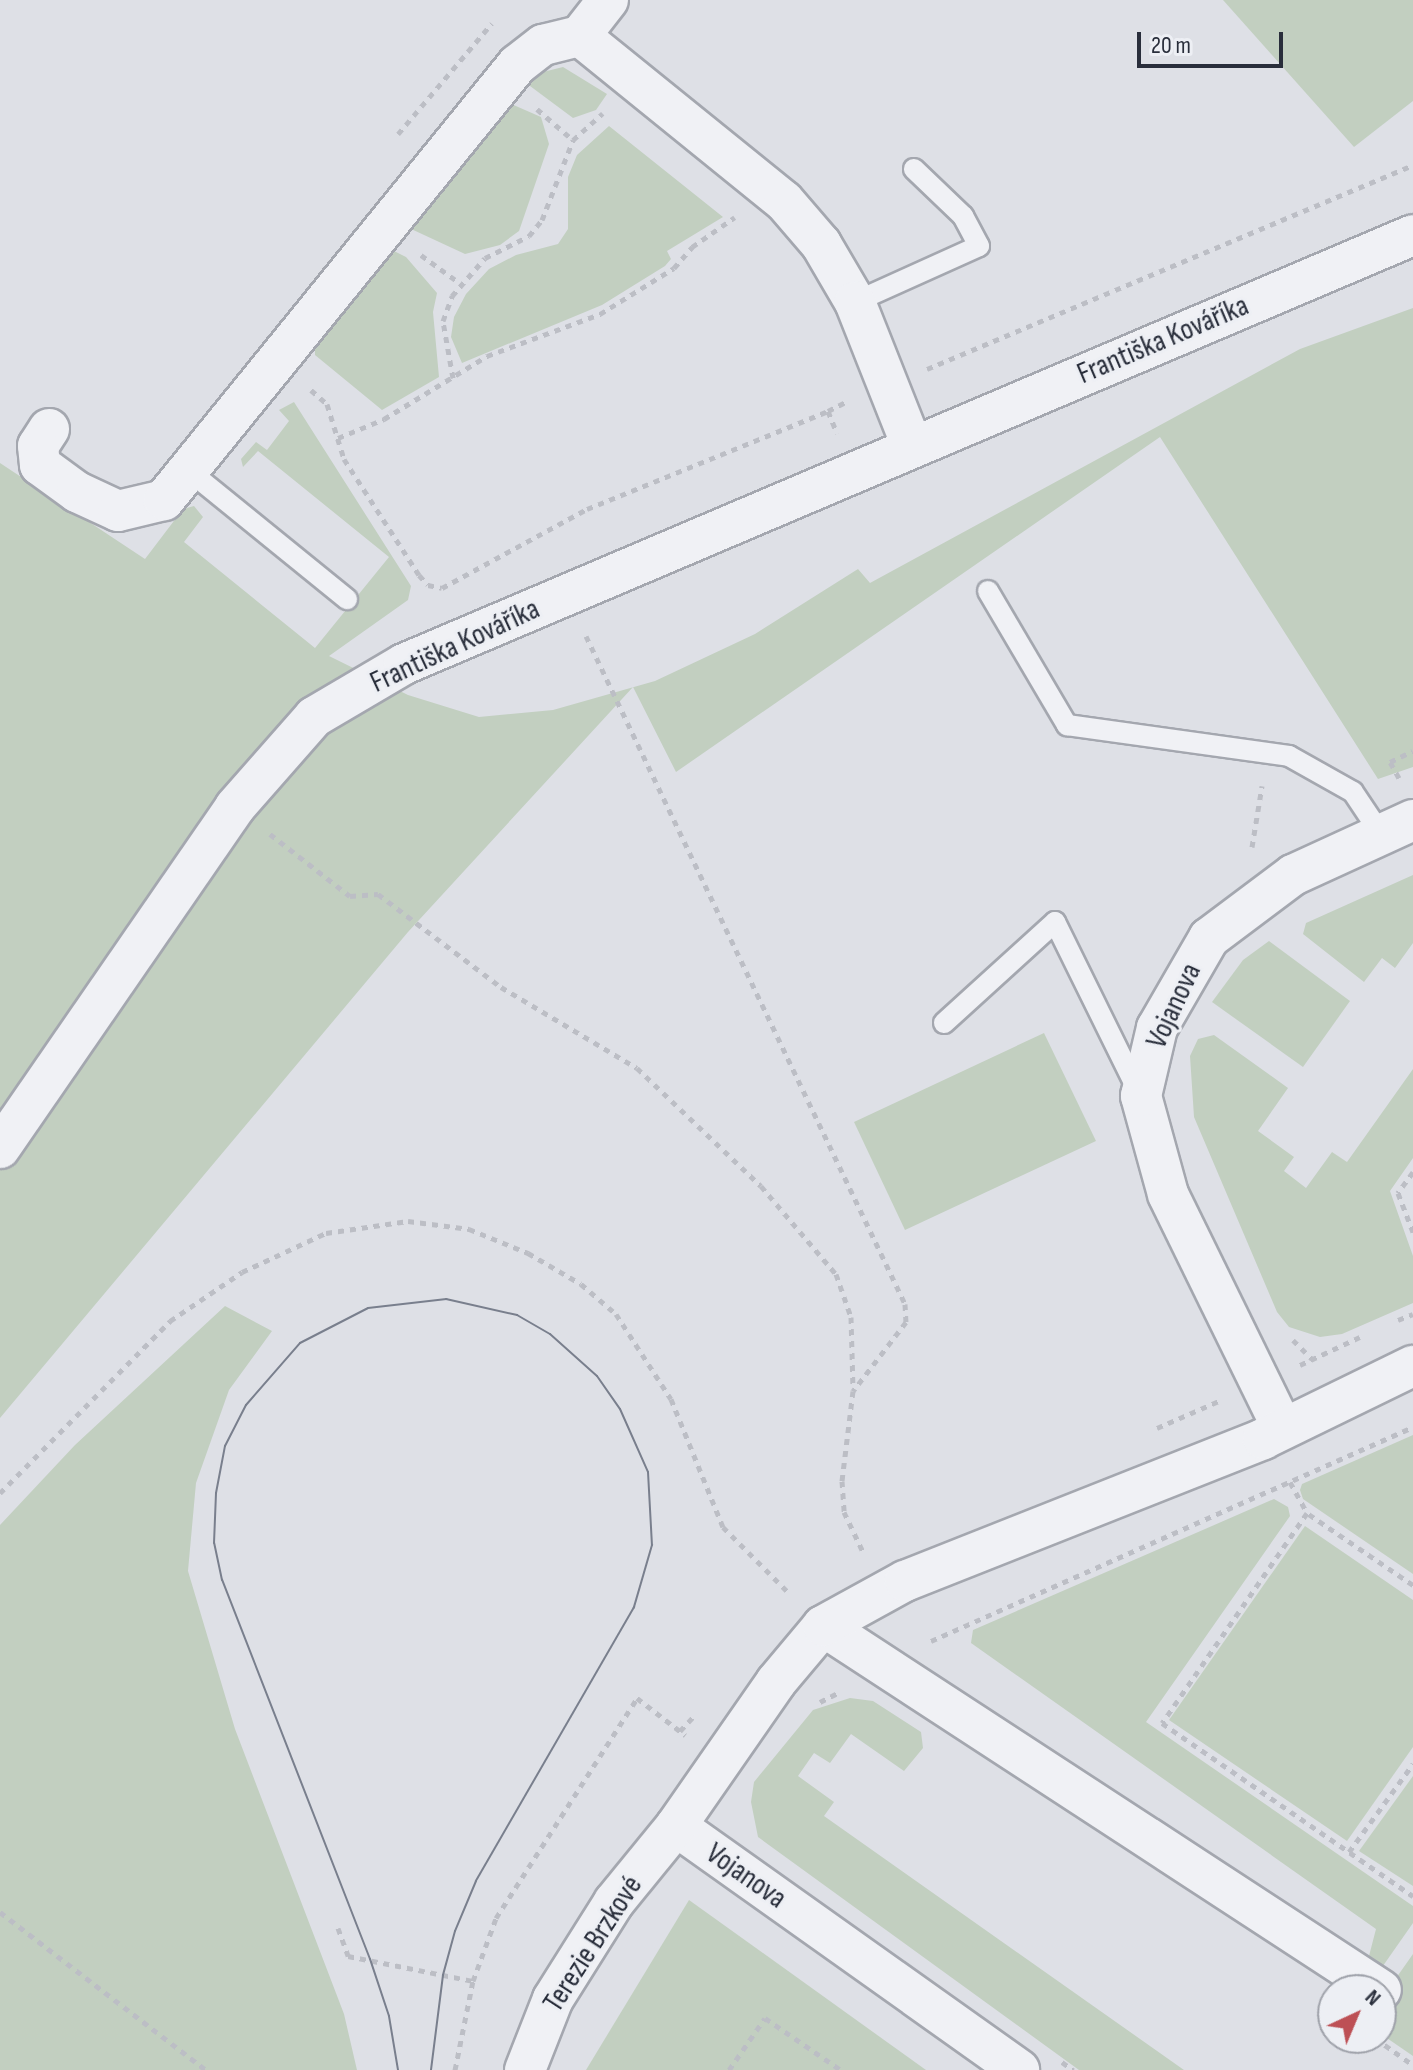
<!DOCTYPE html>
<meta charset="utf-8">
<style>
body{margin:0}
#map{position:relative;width:1413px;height:2070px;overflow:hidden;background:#dee0e6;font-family:"Sofia Sans Condensed",sans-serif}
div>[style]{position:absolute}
.green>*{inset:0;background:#c2cfc0}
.path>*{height:5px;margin-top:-2.5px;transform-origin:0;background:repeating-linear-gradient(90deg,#bcbec5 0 6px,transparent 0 12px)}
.roads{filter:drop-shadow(2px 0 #a4a7af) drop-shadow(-2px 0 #a4a7af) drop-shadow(0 2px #a4a7af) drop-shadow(0 -2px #a4a7af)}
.service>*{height:20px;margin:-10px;padding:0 10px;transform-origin:10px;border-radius:10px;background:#f0f1f5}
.minor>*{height:40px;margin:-20px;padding:0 20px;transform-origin:20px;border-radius:20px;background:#f0f1f5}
.tram>*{height:2px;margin:-1px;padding:0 1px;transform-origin:1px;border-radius:1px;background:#797f8d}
span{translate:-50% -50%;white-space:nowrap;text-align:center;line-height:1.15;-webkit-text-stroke:6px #edeff4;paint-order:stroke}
.street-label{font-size:30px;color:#292e3b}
.north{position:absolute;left:1317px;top:1974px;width:80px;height:80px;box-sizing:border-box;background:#edeff4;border:2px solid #9fa2aa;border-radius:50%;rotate:44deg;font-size:22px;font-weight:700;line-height:32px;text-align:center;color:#292e3b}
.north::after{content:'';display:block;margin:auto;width:28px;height:36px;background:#bd5055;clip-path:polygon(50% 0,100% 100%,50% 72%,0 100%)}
.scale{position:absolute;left:1137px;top:32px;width:146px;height:36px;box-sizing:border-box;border:4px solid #292e3b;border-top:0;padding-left:10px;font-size:24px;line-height:28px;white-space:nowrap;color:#292e3b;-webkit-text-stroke:6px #edeff4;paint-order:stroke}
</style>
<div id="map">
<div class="green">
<i style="clip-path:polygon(1223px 0,1413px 0,1413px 101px,1354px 147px)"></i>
<i style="clip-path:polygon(563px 67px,607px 94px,596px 110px,573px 118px,526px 83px,539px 73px)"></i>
<i style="clip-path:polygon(509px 103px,541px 117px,549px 144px,519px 231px,500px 245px,465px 254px,409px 228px)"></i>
<i style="clip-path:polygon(609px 126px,723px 217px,667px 251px,671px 259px,665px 266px,602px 305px,462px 363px,451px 337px,454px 317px,466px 294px,489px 269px,516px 255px,558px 244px,568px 229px,568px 177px,577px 155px)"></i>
<i style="clip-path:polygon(392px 250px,406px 257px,437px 293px,433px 312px,439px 377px,382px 410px,315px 355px,315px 346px)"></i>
<i style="clip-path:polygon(1413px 308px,1413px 767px,1378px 779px,1160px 437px,676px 772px,633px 687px,408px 932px,0 1418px,0 463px,145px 559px,183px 509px,194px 506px,203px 517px,184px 542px,315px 648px,389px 557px,258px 451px,243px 467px,241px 459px,256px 442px,267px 450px,289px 421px,279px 410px,294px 402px,411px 586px,408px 600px,329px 656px,408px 695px,479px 717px,553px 710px,655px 681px,755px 634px,858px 569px,870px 583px,1300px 349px)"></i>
<i style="clip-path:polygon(1413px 875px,1413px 943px,1395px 968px,1382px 958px,1364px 982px,1303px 934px,1306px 923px)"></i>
<i style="clip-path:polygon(1269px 941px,1350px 1001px,1303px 1067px,1212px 1002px,1243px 960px)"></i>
<i style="clip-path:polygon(1044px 1033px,1096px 1141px,905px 1230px,854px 1122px)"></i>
<i style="clip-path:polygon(1214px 1035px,1288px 1088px,1258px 1131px,1294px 1157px,1284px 1171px,1306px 1188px,1332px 1152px,1347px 1162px,1413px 1069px,1413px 1158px,1390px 1191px,1413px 1256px,1413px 1303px,1342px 1334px,1320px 1337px,1289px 1327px,1277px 1312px,1194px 1117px,1190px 1056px,1198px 1039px)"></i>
<i style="clip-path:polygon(225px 1306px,272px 1331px,229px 1390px,196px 1483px,188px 1571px,235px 1729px,344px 2014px,357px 2070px,0 2070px,0 1525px,75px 1445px)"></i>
<i style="clip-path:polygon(1413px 1435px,1413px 1574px,1303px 1499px,1300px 1490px,1302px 1484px)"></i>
<i style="clip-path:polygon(1274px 1499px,1288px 1507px,1290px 1516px,1146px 1722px,1413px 1906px,1413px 1923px,1378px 1973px,1369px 1956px,1376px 1929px,971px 1643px,973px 1630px)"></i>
<i style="clip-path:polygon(1305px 1526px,1413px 1600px,1413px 1747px,1347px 1841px,1169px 1720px)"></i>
<i style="clip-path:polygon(850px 1698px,873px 1701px,921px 1732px,923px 1748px,904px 1771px,851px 1734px,830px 1763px,814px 1753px,798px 1776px,834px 1802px,824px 1816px,1184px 2070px,1079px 2070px,758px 1837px,751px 1802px,754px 1782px,813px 1710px)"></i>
<i style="clip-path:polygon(1413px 1776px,1413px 1886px,1359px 1851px)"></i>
<i style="clip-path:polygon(689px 1900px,926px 2070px,586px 2070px)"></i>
<i style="clip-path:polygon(1413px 1954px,1413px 2056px,1381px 2034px,1381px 2020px,1403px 1988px,1394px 1981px)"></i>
</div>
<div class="path">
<i style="left:537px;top:109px;width:48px;rotate:40.7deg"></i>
<i style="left:398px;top:134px;width:145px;rotate:-49.7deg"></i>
<i style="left:421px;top:255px;width:49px;rotate:35.9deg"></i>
<i style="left:927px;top:369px;width:527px;rotate:-22.77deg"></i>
<i style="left:453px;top:378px;width:58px;rotate:-100deg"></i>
<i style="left:443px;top:321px;width:27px;rotate:-70deg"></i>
<i style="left:452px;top:296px;width:50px;rotate:-49deg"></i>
<i style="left:485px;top:258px;width:49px;rotate:-26.6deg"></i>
<i style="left:529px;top:236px;width:21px;rotate:-51deg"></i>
<i style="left:542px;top:220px;width:86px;rotate:-68.8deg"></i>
<i style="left:573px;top:140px;width:40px;rotate:-42deg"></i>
<i style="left:311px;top:390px;width:21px;rotate:41deg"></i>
<i style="left:327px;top:404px;width:58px;rotate:72.8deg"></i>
<i style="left:344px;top:459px;width:138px;rotate:57.1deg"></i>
<i style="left:419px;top:575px;width:13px;rotate:48deg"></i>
<i style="left:428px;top:585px;width:14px;rotate:12deg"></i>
<i style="left:442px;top:588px;width:165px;rotate:-28.6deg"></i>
<i style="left:587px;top:509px;width:260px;rotate:-22.1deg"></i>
<i style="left:828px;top:411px;width:24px;rotate:68deg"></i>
<i style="left:828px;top:411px;width:22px;rotate:-27deg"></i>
<i style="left:338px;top:438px;width:50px;rotate:-22.4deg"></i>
<i style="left:384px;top:419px;width:121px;rotate:-31.5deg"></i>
<i style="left:487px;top:356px;width:121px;rotate:-20.4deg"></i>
<i style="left:600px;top:314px;width:87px;rotate:-31.9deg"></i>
<i style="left:674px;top:268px;width:28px;rotate:-49deg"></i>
<i style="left:692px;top:247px;width:52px;rotate:-34.9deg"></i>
<i style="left:586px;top:636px;width:740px;rotate:64.47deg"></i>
<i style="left:905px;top:1304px;width:18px;rotate:87deg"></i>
<i style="left:906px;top:1322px;width:87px;rotate:127.5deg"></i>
<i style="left:853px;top:1391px;width:91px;rotate:97deg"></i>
<i style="left:842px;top:1481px;width:31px;rotate:86deg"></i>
<i style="left:844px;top:1512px;width:47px;rotate:64.5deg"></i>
<i style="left:1399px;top:778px;width:18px;rotate:-119deg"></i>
<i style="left:1390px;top:762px;width:25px;rotate:-26deg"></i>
<i style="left:270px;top:834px;width:101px;rotate:37.8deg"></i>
<i style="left:350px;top:896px;width:28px;rotate:-4deg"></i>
<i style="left:378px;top:894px;width:154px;rotate:37.1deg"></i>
<i style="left:501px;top:987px;width:158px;rotate:30.8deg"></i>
<i style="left:637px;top:1068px;width:171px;rotate:43.6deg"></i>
<i style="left:761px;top:1186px;width:116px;rotate:49.6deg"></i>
<i style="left:836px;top:1274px;width:46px;rotate:70.8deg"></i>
<i style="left:851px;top:1317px;width:73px;rotate:88.4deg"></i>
<i style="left:1252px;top:847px;width:62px;rotate:-80.7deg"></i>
<i style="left:1413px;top:1172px;width:26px;rotate:126deg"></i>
<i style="left:1398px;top:1193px;width:42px;rotate:69deg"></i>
<i style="left:1398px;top:1320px;width:16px;rotate:-22deg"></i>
<i style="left:1293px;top:1340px;width:27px;rotate:45deg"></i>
<i style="left:1300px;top:1365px;width:66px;rotate:-25deg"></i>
<i style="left:1157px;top:1428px;width:70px;rotate:-23.6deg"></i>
<i style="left:1290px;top:1482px;width:35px;rotate:61deg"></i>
<i style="left:0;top:1493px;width:242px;rotate:-45.3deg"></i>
<i style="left:170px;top:1321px;width:87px;rotate:-34.2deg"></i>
<i style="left:242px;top:1272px;width:93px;rotate:-24.9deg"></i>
<i style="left:326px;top:1233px;width:83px;rotate:-8.3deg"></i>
<i style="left:408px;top:1221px;width:62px;rotate:7.5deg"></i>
<i style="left:469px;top:1229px;width:64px;rotate:22.1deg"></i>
<i style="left:528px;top:1253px;width:61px;rotate:30.3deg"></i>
<i style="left:581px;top:1284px;width:46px;rotate:40.6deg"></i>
<i style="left:616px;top:1314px;width:101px;rotate:57.1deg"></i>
<i style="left:671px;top:1399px;width:138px;rotate:67.9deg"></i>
<i style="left:723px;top:1527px;width:95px;rotate:45deg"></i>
<i style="left:1413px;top:1585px;width:128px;rotate:-145.8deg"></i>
<i style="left:1307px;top:1513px;width:255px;rotate:124.6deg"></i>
<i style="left:1162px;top:1723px;width:305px;rotate:34.6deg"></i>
<i style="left:931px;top:1641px;width:527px;rotate:-23.94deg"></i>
<i style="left:820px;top:1702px;width:22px;rotate:-27deg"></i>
<i style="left:680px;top:1731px;width:19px;rotate:-47deg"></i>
<i style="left:1349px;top:1852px;width:109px;rotate:-54deg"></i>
<i style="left:0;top:1912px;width:260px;rotate:37.5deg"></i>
<i style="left:338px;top:1928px;width:30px;rotate:70deg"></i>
<i style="left:348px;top:1956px;width:127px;rotate:11.3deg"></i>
<i style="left:1375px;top:2038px;width:47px;rotate:35.4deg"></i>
<i style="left:1062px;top:2062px;width:14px;rotate:36deg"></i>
<i style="left:455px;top:2070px;width:91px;rotate:-78.6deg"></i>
<i style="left:473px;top:1981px;width:67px;rotate:-69.9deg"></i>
<i style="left:496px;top:1918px;width:261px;rotate:-57.3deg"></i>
<i style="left:637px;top:1698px;width:61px;rotate:37.6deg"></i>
<i style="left:729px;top:2070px;width:63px;rotate:-55.3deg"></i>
<i style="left:765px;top:2018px;width:92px;rotate:34.4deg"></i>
</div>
<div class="roads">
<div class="service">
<i style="left:855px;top:302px;width:136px;rotate:-24.3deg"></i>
<i style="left:979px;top:246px;width:34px;rotate:-118deg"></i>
<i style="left:963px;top:216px;width:68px;rotate:-136.2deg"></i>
<i style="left:188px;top:470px;width:205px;rotate:39.1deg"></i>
<i style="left:988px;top:591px;width:156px;rotate:59.5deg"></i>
<i style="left:1067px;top:725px;width:224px;rotate:7.9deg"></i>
<i style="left:1289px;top:756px;width:73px;rotate:29.4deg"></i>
<i style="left:1353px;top:792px;width:50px;rotate:56.3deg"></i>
<i style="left:944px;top:1023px;width:150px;rotate:-42.3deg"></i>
<i style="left:1055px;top:922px;width:191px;rotate:63.8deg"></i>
</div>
<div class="minor">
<i style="left:608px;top:0;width:46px;rotate:127.9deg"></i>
<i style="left:580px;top:36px;width:262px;rotate:39deg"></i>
<i style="left:784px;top:201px;width:57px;rotate:49.3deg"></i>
<i style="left:821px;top:244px;width:67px;rotate:59.6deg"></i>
<i style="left:855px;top:302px;width:155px;rotate:68.4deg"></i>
<i style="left:49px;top:429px;width:20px;rotate:123deg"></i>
<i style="left:38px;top:446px;width:19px;rotate:84deg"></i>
<i style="left:40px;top:465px;width:46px;rotate:36.1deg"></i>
<i style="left:77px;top:492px;width:45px;rotate:24.9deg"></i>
<i style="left:118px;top:511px;width:47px;rotate:-13.4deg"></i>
<i style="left:164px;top:500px;width:560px;rotate:-50.94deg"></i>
<i style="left:517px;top:65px;width:33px;rotate:-38deg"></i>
<i style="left:543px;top:45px;width:38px;rotate:-14deg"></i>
<i style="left:0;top:1148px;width:414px;rotate:-55.4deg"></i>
<i style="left:235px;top:807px;width:120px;rotate:-48.7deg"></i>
<i style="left:314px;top:717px;width:104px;rotate:-30.5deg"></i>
<i style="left:404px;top:664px;width:1096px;rotate:-23.03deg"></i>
<i style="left:1282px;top:1427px;width:259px;rotate:-116.1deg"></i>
<i style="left:1168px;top:1194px;width:102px;rotate:-105.4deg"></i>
<i style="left:1141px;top:1096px;width:70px;rotate:-76.8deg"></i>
<i style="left:1157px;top:1028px;width:104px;rotate:-60deg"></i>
<i style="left:1209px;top:938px;width:105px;rotate:-36.9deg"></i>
<i style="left:1293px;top:875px;width:132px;rotate:-24.6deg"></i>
<i style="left:823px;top:1626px;width:666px;rotate:33.12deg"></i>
<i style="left:676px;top:1826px;width:421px;rotate:35.4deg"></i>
<i style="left:525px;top:2070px;width:76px;rotate:-68.5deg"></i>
<i style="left:553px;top:1999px;width:115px;rotate:-57.8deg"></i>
<i style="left:614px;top:1902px;width:98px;rotate:-50.8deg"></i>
<i style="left:676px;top:1826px;width:175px;rotate:-55.2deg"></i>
<i style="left:776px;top:1682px;width:73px;rotate:-50deg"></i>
<i style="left:823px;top:1626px;width:94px;rotate:-28.8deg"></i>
<i style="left:905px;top:1581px;width:385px;rotate:-21.6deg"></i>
<i style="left:1263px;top:1439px;width:167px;rotate:-26deg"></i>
</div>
</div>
<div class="tram">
<i style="left:398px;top:2070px;width:55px;rotate:-99.5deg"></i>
<i style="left:389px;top:2016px;width:60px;rotate:-108.4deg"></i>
<i style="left:370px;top:1959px;width:407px;rotate:-111.3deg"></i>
<i style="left:222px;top:1580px;width:38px;rotate:-102deg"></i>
<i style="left:214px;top:1543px;width:50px;rotate:-87.7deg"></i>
<i style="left:216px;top:1493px;width:48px;rotate:-79.2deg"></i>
<i style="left:225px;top:1446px;width:46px;rotate:-62.9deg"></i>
<i style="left:246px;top:1405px;width:82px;rotate:-48.9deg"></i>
<i style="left:300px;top:1343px;width:76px;rotate:-27.2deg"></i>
<i style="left:368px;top:1308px;width:79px;rotate:-6.6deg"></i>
<i style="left:446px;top:1299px;width:73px;rotate:12.7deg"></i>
<i style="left:517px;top:1315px;width:38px;rotate:30deg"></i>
<i style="left:550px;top:1334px;width:63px;rotate:41.8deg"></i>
<i style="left:597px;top:1376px;width:40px;rotate:55.1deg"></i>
<i style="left:620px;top:1409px;width:69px;rotate:66deg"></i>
<i style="left:648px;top:1472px;width:73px;rotate:86.9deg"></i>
<i style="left:652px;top:1545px;width:65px;rotate:106.2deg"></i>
<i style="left:634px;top:1607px;width:316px;rotate:120deg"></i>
<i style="left:476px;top:1881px;width:54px;rotate:112.8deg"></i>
<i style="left:455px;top:1931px;width:46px;rotate:105.3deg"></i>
<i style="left:443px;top:1975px;width:96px;rotate:97.2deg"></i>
</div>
<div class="street-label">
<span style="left:1163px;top:340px;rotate:-23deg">Františka Kováříka</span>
<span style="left:455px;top:646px;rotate:-25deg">Františka Kováříka</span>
<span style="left:1174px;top:1006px;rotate:-65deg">Vojanova</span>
<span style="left:746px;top:1876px;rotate:35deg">Vojanova</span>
<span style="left:593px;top:1944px;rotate:-57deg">Terezie Brzkové</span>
</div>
<div class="north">N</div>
<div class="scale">20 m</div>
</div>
